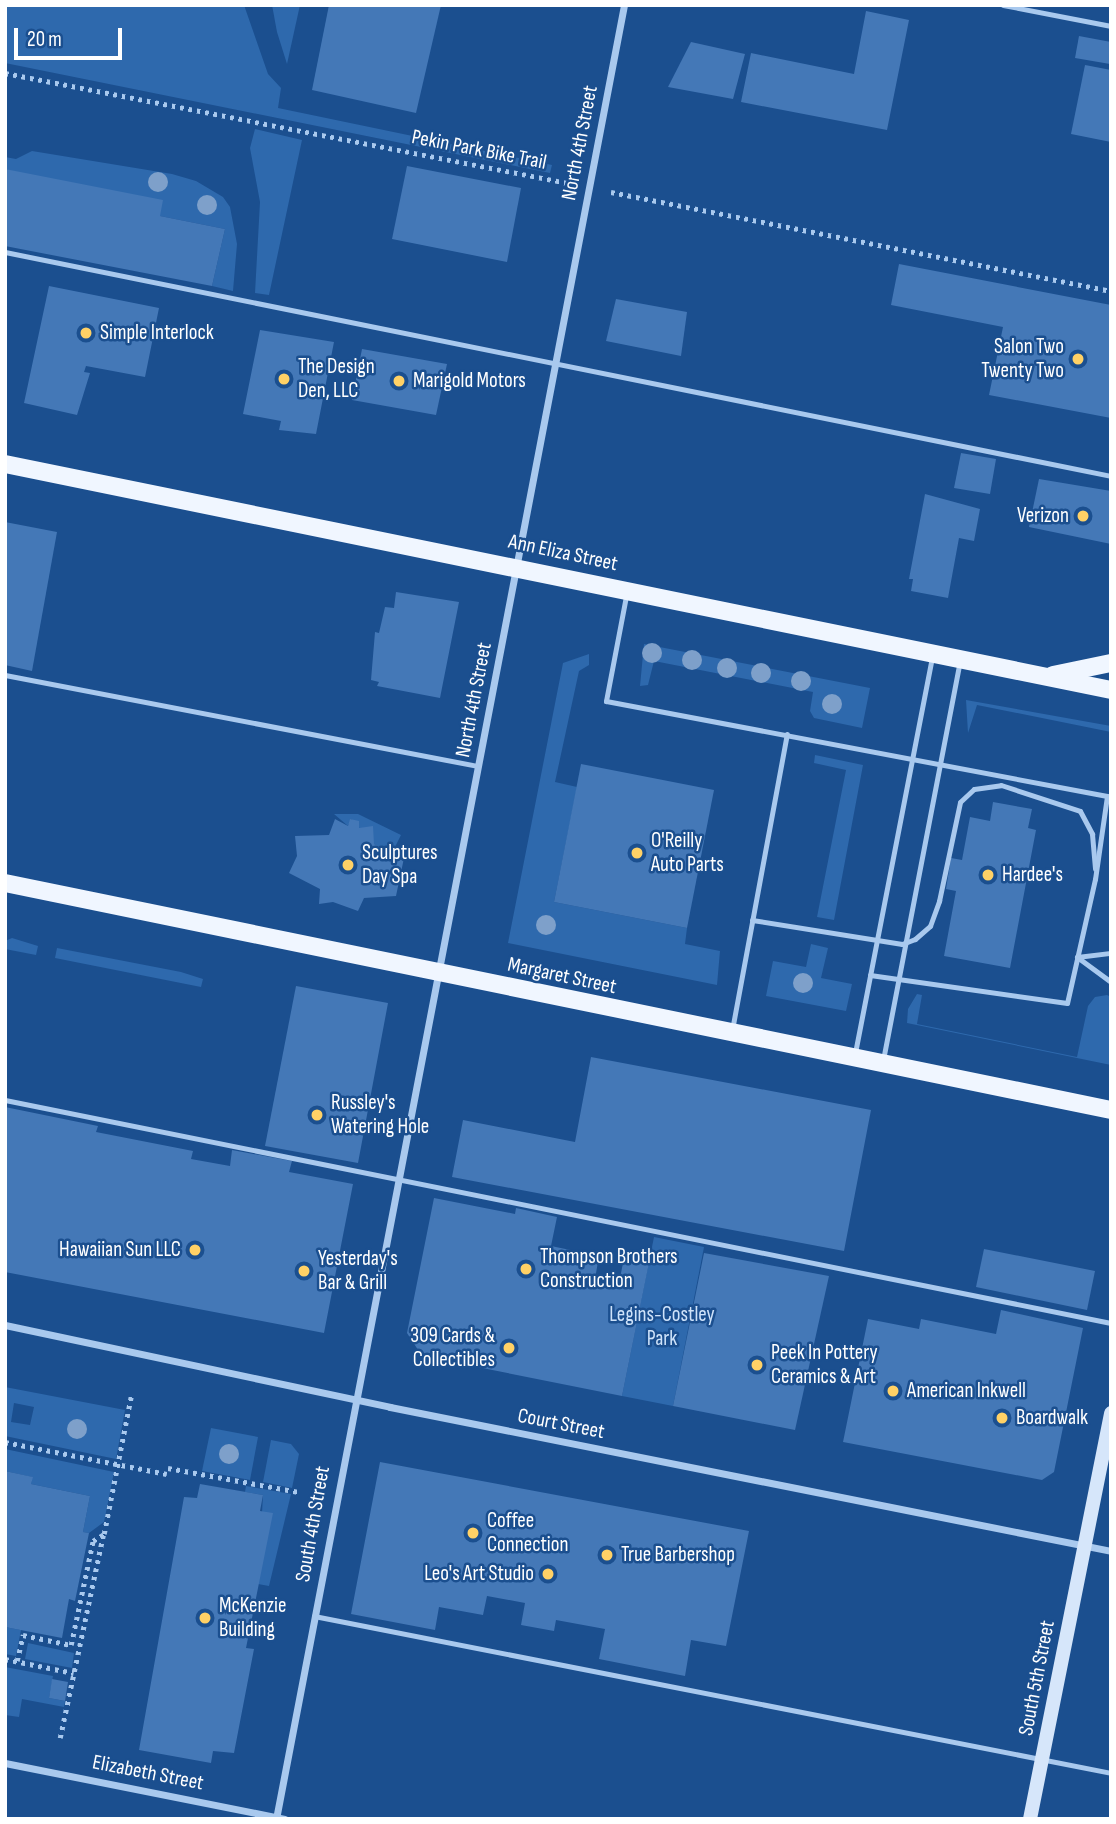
<!DOCTYPE html>
<style>
body{margin:0}
#map{position:relative;width:1116px;height:1824px;overflow:hidden;background:#1b4f8f;font-family:"Sofia Sans Condensed",sans-serif}
div>[style]{position:absolute}
.green>*{inset:0;background:#2e69ad}
.building>*{inset:0;background:#4478b7}
.path>*{height:4.5px;margin-top:-2.25px;transform-origin:0;background:repeating-linear-gradient(90deg,#a9c9ee 0 3.5px,transparent 0 8.5px)}
.lane>*{height:5px;margin:-2.5px;padding:0 2.5px;transform-origin:2.5px;border-radius:2.5px;background:#a9c9ee}
.street>*{height:7px;margin:-3.5px;padding:0 3.5px;transform-origin:3.5px;border-radius:3.5px;background:#a9c9ee}
.secondary>*{height:14px;margin:-7px;padding:0 7px;transform-origin:7px;border-radius:7px;background:#d6e6fa}
.primary>*{height:18px;margin:-9px;padding:0 9px;transform-origin:9px;border-radius:9px;background:#f0f6ff}
.trees>*{width:20px;height:20px;margin:-10px;border-radius:50%;background:#7ea0ca}
.dots>*{width:19px;height:19px;translate:-50% -50%;box-sizing:border-box;border:4px solid #1b4f8f;border-radius:50%}
span{translate:-50% -50%;white-space:nowrap;text-align:center;line-height:1.15;-webkit-text-stroke:5px #1b4f8f;paint-order:stroke}
.street-label{font-size:21px;color:#fff}
.poi-label{font-size:21px;color:#fff}
.left{translate:0 -50%;text-align:left}
.right{translate:-100% -50%;text-align:right}
.park-label{font-size:21px;color:#cfe3fa}
.frame{position:absolute;inset:0;border:7px solid #fff;pointer-events:none}
.scale{position:absolute;left:14px;top:28px;width:108px;height:32px;box-sizing:border-box;border:4px solid #fff;border-top:0;padding-left:9px;font-size:21px;line-height:24px;white-space:nowrap;color:#fff;-webkit-text-stroke:5px #1b4f8f;paint-order:stroke}
</style>
<div id="map">
<div class="green">
<i style="clip-path:polygon(5px 5px,244px 5px,268px 74px,281px 88px,278px 108px,552px 165px,550px 173px,5px 63px)"></i>
<i style="clip-path:polygon(272px 5px,300px 5px,287px 64px,277px 32px)"></i>
<i style="clip-path:polygon(255px 129px,302px 140px,269px 295px,255px 293px,260px 202px,250px 148px)"></i>
<i style="clip-path:polygon(32px 151px,172px 174px,196px 181px,223px 197px,230px 207px,237px 244px,233px 291px,212px 286px,225px 229px,160px 216px,5px 169px,5px 157px,16px 159px)"></i>
<i style="clip-path:polygon(644px 644px,870px 688px,862px 728px,814px 718px,810px 711px,813px 692px,654px 661px,648px 685px,640px 686px)"></i>
<i style="clip-path:polygon(589px 654px,589px 665px,579px 671px,555px 782px,577px 787px,554px 902px,687px 928px,685px 944px,720px 951px,717px 985px,508px 943px,563px 663px)"></i>
<i style="clip-path:polygon(966px 700px,1111px 726px,1111px 732px,977px 705px,968px 733px)"></i>
<i style="clip-path:polygon(815px 755px,863px 765px,834px 920px,817px 917px,846px 770px,814px 763px)"></i>
<i style="clip-path:polygon(334px 814px,358px 814px,401px 835px,392px 853px,374px 844px,351px 819px,348px 826px)"></i>
<i style="clip-path:polygon(12px 938px,38px 946px,36px 955px,5px 949px,5px 941px)"></i>
<i style="clip-path:polygon(811px 944px,828px 948px,821px 978px,852px 984px,846px 1011px,766px 996px,773px 961px,806px 967px)"></i>
<i style="clip-path:polygon(57px 948px,181px 972px,203px 979px,201px 987px,55px 958px)"></i>
<i style="clip-path:polygon(917px 994px,922px 995px,917px 1024px,1077px 1057px,1088px 1006px,1095px 997px,1107px 995px,1111px 997px,1111px 1065px,907px 1023px,908px 1009px)"></i>
<i style="clip-path:polygon(654px 1237px,704px 1247px,673px 1406px,622px 1396px)"></i>
<i style="clip-path:polygon(evenodd,5px 1387px,125px 1410px,116px 1459px,5px 1436px,5px 1387px,14px 1403px,34px 1407px,30px 1425px,11px 1422px,14px 1403px)"></i>
<i style="clip-path:polygon(211px 1428px,258px 1437px,250px 1480px,202px 1471px)"></i>
<i style="clip-path:polygon(271px 1440px,291px 1444px,299px 1454px,292px 1488px,263px 1482px)"></i>
<i style="clip-path:polygon(5px 1449px,114px 1472px,104px 1522px,89px 1533px,83px 1532px,90px 1496px,31px 1484px,32px 1477px,5px 1471px)"></i>
<i style="clip-path:polygon(246px 1486px,291px 1494px,269px 1586px,258px 1584px,263px 1495px,245px 1492px)"></i>
<i style="clip-path:polygon(5px 1627px,21px 1630px,16px 1656px,5px 1654px)"></i>
<i style="clip-path:polygon(28px 1643px,74px 1653px,72px 1668px,25px 1659px)"></i>
<i style="clip-path:polygon(5px 1667px,53px 1676px,49px 1698px,65px 1701px,64px 1707px,22px 1699px,19px 1717px,5px 1715px)"></i>
</div>
<div class="building">
<i style="clip-path:polygon(329px 5px,441px 5px,416px 113px,312px 90px)"></i>
<i style="clip-path:polygon(866px 11px,909px 20px,887px 130px,741px 102px,751px 53px,854px 74px)"></i>
<i style="clip-path:polygon(1079px 36px,1111px 42px,1110px 64px,1075px 58px)"></i>
<i style="clip-path:polygon(691px 42px,745px 54px,733px 99px,668px 87px)"></i>
<i style="clip-path:polygon(1085px 65px,1111px 70px,1111px 142px,1071px 134px)"></i>
<i style="clip-path:polygon(407px 166px,521px 188px,507px 262px,392px 239px)"></i>
<i style="clip-path:polygon(5px 169px,163px 200px,160px 216px,225px 229px,212px 286px,5px 246px)"></i>
<i style="clip-path:polygon(899px 264px,1111px 305px,1111px 418px,989px 395px,1003px 327px,891px 305px)"></i>
<i style="clip-path:polygon(49px 286px,159px 308px,145px 377px,86px 366px,84px 372px,90px 373px,77px 415px,24px 403px)"></i>
<i style="clip-path:polygon(616px 299px,687px 312px,681px 356px,606px 341px)"></i>
<i style="clip-path:polygon(260px 330px,334px 342px,316px 434px,279px 430px,281px 421px,243px 414px)"></i>
<i style="clip-path:polygon(362px 349px,447px 364px,436px 415px,352px 400px)"></i>
<i style="clip-path:polygon(961px 453px,996px 459px,990px 494px,954px 488px)"></i>
<i style="clip-path:polygon(1039px 479px,1111px 491px,1111px 544px,1029px 527px)"></i>
<i style="clip-path:polygon(925px 494px,980px 509px,974px 541px,959px 538px,948px 598px,911px 591px,913px 579px,909px 579px)"></i>
<i style="clip-path:polygon(5px 522px,57px 532px,32px 671px,5px 665px)"></i>
<i style="clip-path:polygon(396px 592px,459px 602px,440px 698px,377px 686px,379px 682px,371px 680px,375px 632px,379px 633px,385px 607px,394px 608px)"></i>
<i style="clip-path:polygon(581px 764px,714px 790px,687px 928px,554px 902px)"></i>
<i style="clip-path:polygon(993px 802px,1032px 809px,1028px 828px,1036px 830px,1010px 968px,944px 956px,956px 891px,946px 889px,951px 858px,962px 860px,970px 817px,990px 821px)"></i>
<i style="clip-path:polygon(335px 819px,348px 826px,350px 819px,359px 821px,359px 828px,373px 826px,374px 844px,404px 858px,396px 896px,364px 898px,358px 911px,333px 902px,319px 904px,320px 889px,289px 873px,297px 856px,295px 836px,329px 835px)"></i>
<i style="clip-path:polygon(296px 986px,388px 1003px,358px 1163px,265px 1146px)"></i>
<i style="clip-path:polygon(591px 1057px,871px 1110px,844px 1251px,452px 1177px,463px 1120px,575px 1142px)"></i>
<i style="clip-path:polygon(5px 1107px,98px 1126px,96px 1132px,193px 1151px,191px 1159px,230px 1166px,232px 1150px,292px 1161px,289px 1172px,353px 1184px,324px 1333px,5px 1272px)"></i>
<i style="clip-path:polygon(434px 1198px,515px 1214px,516px 1208px,557px 1217px,551px 1246px,599px 1256px,595px 1279px,619px 1283px,625px 1253px,650px 1258px,622px 1396px,422px 1356px,407px 1333px)"></i>
<i style="clip-path:polygon(984px 1249px,1095px 1271px,1087px 1310px,976px 1287px)"></i>
<i style="clip-path:polygon(704px 1253px,829px 1276px,795px 1430px,673px 1406px)"></i>
<i style="clip-path:polygon(1001px 1310px,1083px 1328px,1054px 1472px,1042px 1480px,843px 1442px,868px 1319px,919px 1329px,921px 1319px,996px 1334px)"></i>
<i style="clip-path:polygon(380px 1462px,749px 1531px,726px 1646px,691px 1640px,685px 1676px,599px 1659px,605px 1629px,556px 1620px,554px 1631px,521px 1625px,525px 1603px,487px 1596px,483px 1615px,439px 1607px,435px 1630px,351px 1614px)"></i>
<i style="clip-path:polygon(5px 1471px,33px 1477px,31px 1484px,90px 1496px,83px 1532px,89px 1533px,75px 1601px,69px 1599px,62px 1638px,5px 1627px)"></i>
<i style="clip-path:polygon(200px 1484px,263px 1495px,260px 1511px,273px 1513px,246px 1648px,254px 1649px,234px 1753px,213px 1751px,211px 1763px,139px 1750px,184px 1497px,197px 1498px)"></i>
<i style="clip-path:polygon(52px 1679px,68px 1682px,65px 1701px,49px 1698px)"></i>
</div>
<div class="path">
<i style="left:5px;top:73px;width:574px;rotate:11.06deg"></i>
<i style="left:611px;top:192px;width:510px;rotate:11.2deg"></i>
<i style="left:5px;top:1442px;width:165px;rotate:11.2deg"></i>
<i style="left:168px;top:1468px;width:133px;rotate:10.4deg"></i>
<i style="left:5px;top:1659px;width:70px;rotate:11.5deg"></i>
<i style="left:17px;top:1661px;width:27px;rotate:-77deg"></i>
<i style="left:23px;top:1635px;width:49px;rotate:11.8deg"></i>
<i style="left:71px;top:1645px;width:106px;rotate:-78.1deg"></i>
<i style="left:93px;top:1541px;width:13px;rotate:-32deg"></i>
<i style="left:104px;top:1534px;width:140px;rotate:-78.9deg"></i>
<i style="left:60px;top:1738px;width:208px;rotate:-78deg"></i>
</div>
<div class="lane">
<i style="left:1003px;top:5px;width:110px;rotate:11deg"></i>
<i style="left:5px;top:252px;width:1128px;rotate:11.45deg"></i>
<i style="left:626px;top:596px;width:107px;rotate:100.8deg"></i>
<i style="left:606px;top:701px;width:510px;rotate:10.74deg"></i>
<i style="left:1107px;top:796px;width:84px;rotate:98.2deg"></i>
<i style="left:1095px;top:879px;width:127px;rotate:102.7deg"></i>
<i style="left:1067px;top:1003px;width:199px;rotate:-171.9deg"></i>
<i style="left:5px;top:675px;width:482px;rotate:10.9deg"></i>
<i style="left:752px;top:920px;width:152px;rotate:9.1deg"></i>
<i style="left:902px;top:944px;width:14px;rotate:-21deg"></i>
<i style="left:915px;top:939px;width:20px;rotate:-41deg"></i>
<i style="left:930px;top:926px;width:27px;rotate:-70deg"></i>
<i style="left:939px;top:901px;width:101px;rotate:-78deg"></i>
<i style="left:960px;top:802px;width:19px;rotate:-43deg"></i>
<i style="left:974px;top:789px;width:27px;rotate:-8deg"></i>
<i style="left:1001px;top:785px;width:83px;rotate:18.2deg"></i>
<i style="left:1080px;top:811px;width:26px;rotate:62deg"></i>
<i style="left:1092px;top:834px;width:35px;rotate:85deg"></i>
<i style="left:1077px;top:957px;width:42px;rotate:36.3deg"></i>
<i style="left:1077px;top:957px;width:34px;rotate:-7deg"></i>
<i style="left:732px;top:1030px;width:301px;rotate:-79.5deg"></i>
<i style="left:855px;top:1053px;width:403px;rotate:-79deg"></i>
<i style="left:883px;top:1060px;width:403px;rotate:-79.1deg"></i>
<i style="left:5px;top:1100px;width:1128px;rotate:11.4deg"></i>
<i style="left:314px;top:1616px;width:812px;rotate:11.14deg"></i>
</div>
<div class="street">
<i style="left:5px;top:1325px;width:394px;rotate:12deg"></i>
<i style="left:390px;top:1407px;width:735px;rotate:11.29deg"></i>
<i style="left:5px;top:1763px;width:285px;rotate:11.3deg"></i>
<i style="left:276px;top:1819px;width:1847px;rotate:-79.14deg"></i>
</div>
<div class="secondary">
<i style="left:1030px;top:1819px;width:414px;rotate:-78.7deg"></i>
</div>
<div class="primary">
<i style="left:5px;top:464px;width:1129px;rotate:11.55deg"></i>
<i style="left:1053px;top:675px;width:59px;rotate:-11.7deg"></i>
<i style="left:5px;top:883px;width:1129px;rotate:11.6deg"></i>
</div>
<div class="trees">
<i style="left:158px;top:182px"></i>
<i style="left:207px;top:205px"></i>
<i style="left:652px;top:653px"></i>
<i style="left:692px;top:660px"></i>
<i style="left:727px;top:668px"></i>
<i style="left:761px;top:673px"></i>
<i style="left:801px;top:681px"></i>
<i style="left:832px;top:704px"></i>
<i style="left:546px;top:925px"></i>
<i style="left:803px;top:983px"></i>
<i style="left:77px;top:1429px"></i>
<i style="left:229px;top:1454px"></i>
</div>
<div class="dots">
<i style="left:86px;top:333px;background:#ffd166"></i>
<i style="left:1078px;top:359px;background:#ffd166"></i>
<i style="left:284px;top:379px;background:#ffd166"></i>
<i style="left:399px;top:381px;background:#ffd166"></i>
<i style="left:1083px;top:516px;background:#ffd166"></i>
<i style="left:637px;top:853px;background:#ffd166"></i>
<i style="left:348px;top:865px;background:#ffd166"></i>
<i style="left:988px;top:875px;background:#ffd166"></i>
<i style="left:317px;top:1115px;background:#ffd166"></i>
<i style="left:195px;top:1250px;background:#ffd166"></i>
<i style="left:526px;top:1269px;background:#ffd166"></i>
<i style="left:304px;top:1271px;background:#ffd166"></i>
<i style="left:509px;top:1348px;background:#ffd166"></i>
<i style="left:757px;top:1365px;background:#ffd166"></i>
<i style="left:893px;top:1391px;background:#ffd166"></i>
<i style="left:1002px;top:1418px;background:#ffd166"></i>
<i style="left:473px;top:1533px;background:#ffd166"></i>
<i style="left:607px;top:1555px;background:#ffd166"></i>
<i style="left:548px;top:1574px;background:#ffd166"></i>
<i style="left:205px;top:1618px;background:#ffd166"></i>
</div>
<div class="street-label">
<span style="left:580px;top:143px;rotate:-79deg">North 4th Street</span>
<span style="left:479px;top:150px;rotate:11deg">Pekin Park Bike Trail</span>
<span style="left:563px;top:553px;rotate:12deg">Ann Eliza Street</span>
<span style="left:474px;top:700px;rotate:-79deg">North 4th Street</span>
<span style="left:562px;top:976px;rotate:12deg">Margaret Street</span>
<span style="left:561px;top:1424px;rotate:11deg">Court Street</span>
<span style="left:313px;top:1524px;rotate:-80deg">South 4th Street</span>
<span style="left:1037px;top:1678px;rotate:-79deg">South 5th Street</span>
<span style="left:148px;top:1773px;rotate:11deg">Elizabeth Street</span>
</div>
<div class="poi-label">
<span class="left" style="left:100px;top:333px">Simple Interlock</span>
<span class="right" style="left:1064px;top:359px">Salon Two<br>Twenty Two</span>
<span class="left" style="left:298px;top:379px">The Design<br>Den, LLC</span>
<span class="left" style="left:413px;top:381px">Marigold Motors</span>
<span class="right" style="left:1069px;top:516px">Verizon</span>
<span class="left" style="left:651px;top:853px">O'Reilly<br>Auto Parts</span>
<span class="left" style="left:362px;top:865px">Sculptures<br>Day Spa</span>
<span class="left" style="left:1002px;top:875px">Hardee's</span>
<span class="left" style="left:331px;top:1115px">Russley's<br>Watering Hole</span>
<span class="right" style="left:181px;top:1250px">Hawaiian Sun LLC</span>
<span class="left" style="left:540px;top:1269px">Thompson Brothers<br>Construction</span>
<span class="left" style="left:318px;top:1271px">Yesterday's<br>Bar &amp; Grill</span>
<span class="right" style="left:495px;top:1348px">309 Cards &amp;<br>Collectibles</span>
<span class="left" style="left:771px;top:1365px">Peek In Pottery<br>Ceramics &amp; Art</span>
<span class="left" style="left:907px;top:1391px">American Inkwell</span>
<span class="left" style="left:1016px;top:1418px">Boardwalk</span>
<span class="left" style="left:487px;top:1533px">Coffee<br>Connection</span>
<span class="left" style="left:621px;top:1555px">True Barbershop</span>
<span class="right" style="left:534px;top:1574px">Leo's Art Studio</span>
<span class="left" style="left:219px;top:1618px">McKenzie<br>Building</span>
</div>
<div class="park-label">
<span style="left:662px;top:1327px">Legins-Costley<br>Park</span>
</div>
<div class="frame"></div>
<div class="scale">20 m</div>
</div>
